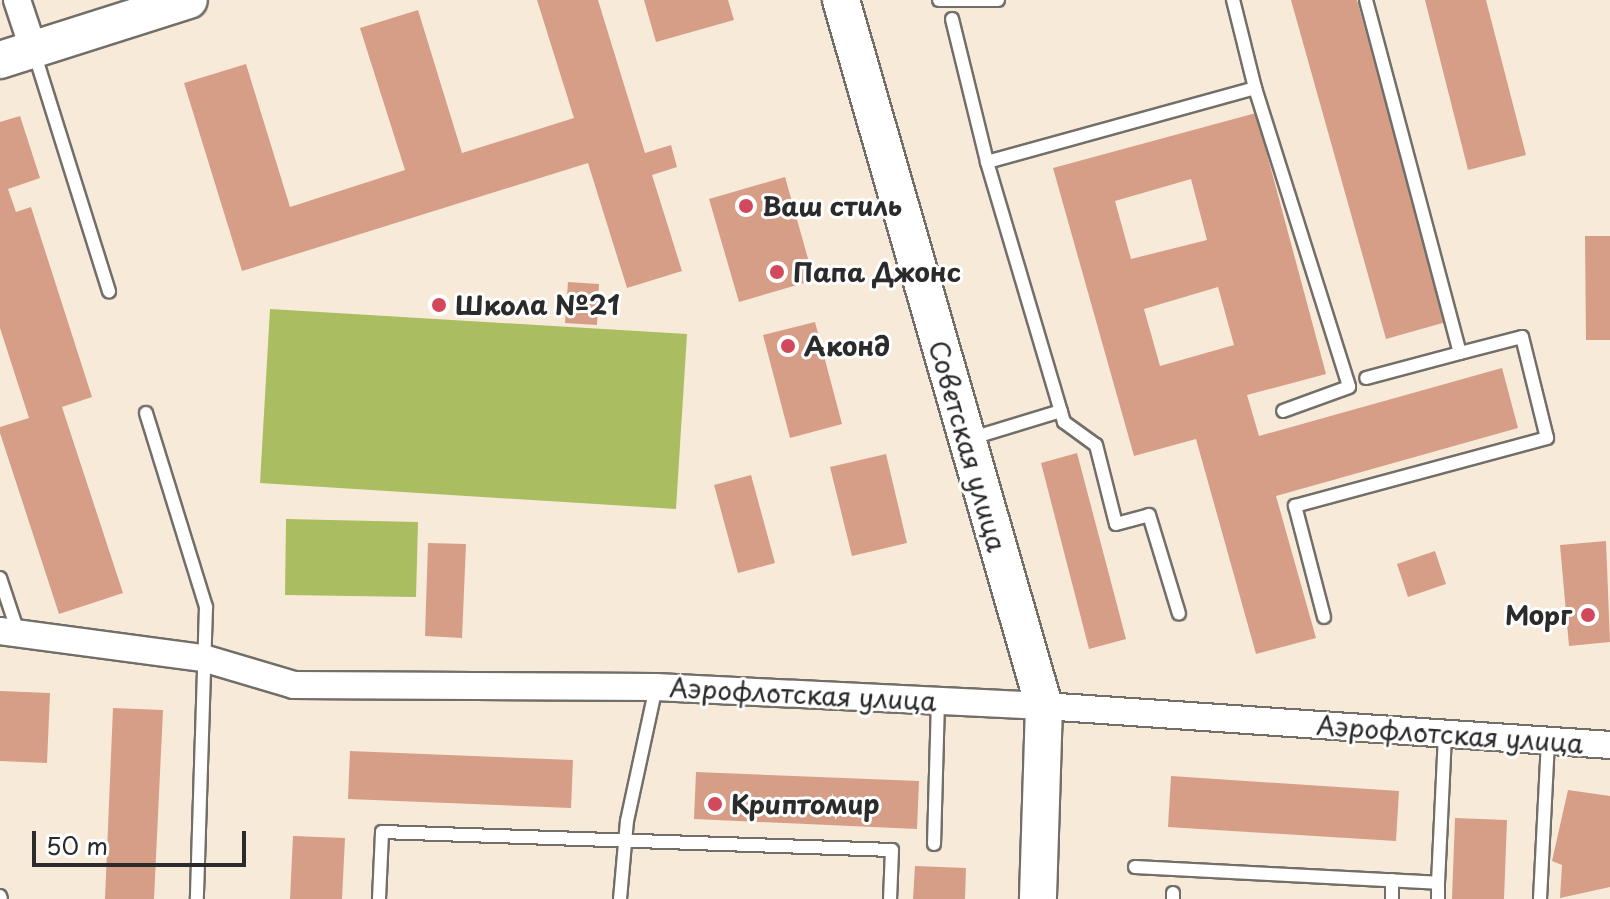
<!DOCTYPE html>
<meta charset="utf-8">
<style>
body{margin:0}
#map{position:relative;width:1610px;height:899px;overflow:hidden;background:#f7ead9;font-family:"Playpen Sans",sans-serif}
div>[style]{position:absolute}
.green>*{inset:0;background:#abbd61}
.building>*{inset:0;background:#d79e87}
.roads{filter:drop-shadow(2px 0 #726e68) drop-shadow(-2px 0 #726e68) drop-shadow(0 2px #726e68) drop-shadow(0 -2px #726e68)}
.lane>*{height:12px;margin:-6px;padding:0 6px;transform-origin:6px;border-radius:6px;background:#fff}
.street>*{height:26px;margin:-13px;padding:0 13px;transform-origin:13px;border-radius:13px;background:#fff}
.secondary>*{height:36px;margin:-18px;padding:0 18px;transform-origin:18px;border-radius:18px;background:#fff}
.dots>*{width:22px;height:22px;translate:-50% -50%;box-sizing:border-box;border:4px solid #fff;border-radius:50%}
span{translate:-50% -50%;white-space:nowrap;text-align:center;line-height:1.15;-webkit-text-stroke:6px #fff;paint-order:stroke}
.poi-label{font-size:26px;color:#2b2b2b;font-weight:700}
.left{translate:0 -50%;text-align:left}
.right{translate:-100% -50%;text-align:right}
.street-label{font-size:26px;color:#2b2b2b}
.scale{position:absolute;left:32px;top:831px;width:214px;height:36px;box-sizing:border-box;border:4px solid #2b2b2b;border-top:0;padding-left:10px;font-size:24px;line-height:28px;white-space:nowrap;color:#2b2b2b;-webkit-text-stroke:6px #fff;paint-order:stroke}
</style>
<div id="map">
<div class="green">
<i style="clip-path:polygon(270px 309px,687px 334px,676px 509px,260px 483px)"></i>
<i style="clip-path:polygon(286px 519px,418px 522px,416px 597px,285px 595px)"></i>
</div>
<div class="building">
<i style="clip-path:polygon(537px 0,598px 0,645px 153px,671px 145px,677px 167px,652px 175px,682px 271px,627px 288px,588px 163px,242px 271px,184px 83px,246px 64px,290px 207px,405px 170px,360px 28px,418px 10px,462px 153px,574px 118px)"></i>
<i style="clip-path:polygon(644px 0,728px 0,734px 20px,656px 42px)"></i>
<i style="clip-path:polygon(1291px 0,1357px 0,1446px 322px,1386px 339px)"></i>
<i style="clip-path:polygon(1425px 0,1486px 0,1526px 155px,1468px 170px)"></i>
<i style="clip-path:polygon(evenodd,1256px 113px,1326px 374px,1247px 395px,1259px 436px,1502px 368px,1518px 428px,1276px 496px,1316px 638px,1256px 654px,1196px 439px,1134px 456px,1053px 168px,1256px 113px,1191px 179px,1207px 240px,1131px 259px,1115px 201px,1191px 179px,1256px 113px,1218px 287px,1234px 345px,1160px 366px,1144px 309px,1218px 287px)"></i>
<i style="clip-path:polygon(20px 116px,40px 178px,8px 189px,16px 212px,31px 207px,92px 397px,62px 407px,123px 593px,59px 614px,0 433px,0 427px,29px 418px,0 328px,0 122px)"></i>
<i style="clip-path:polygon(785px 177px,814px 280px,739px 302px,709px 199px)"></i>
<i style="clip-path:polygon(1585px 236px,1610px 236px,1610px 340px,1586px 340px)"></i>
<i style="clip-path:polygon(568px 282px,599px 284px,597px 325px,565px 323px)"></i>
<i style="clip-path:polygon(815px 322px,842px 424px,790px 438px,763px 335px)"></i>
<i style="clip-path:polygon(1077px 453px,1126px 639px,1089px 649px,1041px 463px)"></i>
<i style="clip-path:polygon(886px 454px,907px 543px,852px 556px,830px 467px)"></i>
<i style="clip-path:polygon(751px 475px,775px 563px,738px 573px,714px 485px)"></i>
<i style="clip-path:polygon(1606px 541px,1610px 642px,1569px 646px,1560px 545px)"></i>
<i style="clip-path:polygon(428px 543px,466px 544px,462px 638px,425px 636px)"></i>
<i style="clip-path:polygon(1435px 551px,1446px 584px,1408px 597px,1397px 564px)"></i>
<i style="clip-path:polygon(0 691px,50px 693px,47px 763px,0 761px)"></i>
<i style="clip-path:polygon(113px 708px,163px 710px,154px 899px,105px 899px)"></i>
<i style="clip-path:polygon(350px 751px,573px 760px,571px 808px,348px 799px)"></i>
<i style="clip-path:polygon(696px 772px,919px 781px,917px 829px,694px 819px)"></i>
<i style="clip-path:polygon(1171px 776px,1399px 791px,1396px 841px,1168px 827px)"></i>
<i style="clip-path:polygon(1568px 790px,1610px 796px,1610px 887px,1560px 898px,1562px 865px,1552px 861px)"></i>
<i style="clip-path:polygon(1455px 818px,1507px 820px,1504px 899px,1452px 899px)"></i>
<i style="clip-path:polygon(293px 836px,345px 838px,342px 899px,290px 899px)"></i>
<i style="clip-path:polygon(915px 866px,966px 868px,965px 899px,913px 899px)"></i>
</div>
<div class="roads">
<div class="lane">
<i style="left:939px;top:0;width:59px"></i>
<i style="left:1366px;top:0;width:365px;rotate:75.1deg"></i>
<i style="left:1460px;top:353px;width:97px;rotate:165.1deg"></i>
<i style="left:952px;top:19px;width:147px;rotate:76.2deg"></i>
<i style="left:987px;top:162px;width:271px;rotate:73.5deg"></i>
<i style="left:1064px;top:422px;width:39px;rotate:36deg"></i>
<i style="left:1096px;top:445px;width:81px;rotate:75.8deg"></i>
<i style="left:1116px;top:524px;width:34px;rotate:-15deg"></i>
<i style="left:1149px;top:515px;width:103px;rotate:73.1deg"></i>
<i style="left:34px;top:52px;width:251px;rotate:72.6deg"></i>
<i style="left:1255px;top:88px;width:313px;rotate:72.5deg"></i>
<i style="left:1349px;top:387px;width:70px;rotate:160deg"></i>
<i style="left:987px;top:162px;width:278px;rotate:-15.4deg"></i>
<i style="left:1255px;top:88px;width:91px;rotate:-104deg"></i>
<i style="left:146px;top:413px;width:203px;rotate:72.8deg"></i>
<i style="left:206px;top:607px;width:292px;rotate:91.8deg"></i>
<i style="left:969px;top:439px;width:96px;rotate:-16.9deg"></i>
<i style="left:0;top:578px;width:57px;rotate:71.6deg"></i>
<i style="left:1324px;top:617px;width:115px;rotate:-104.6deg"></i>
<i style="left:1295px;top:506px;width:261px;rotate:-15.1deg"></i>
<i style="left:1547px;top:438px;width:104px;rotate:-103.9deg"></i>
<i style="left:1522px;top:337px;width:64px;rotate:165.5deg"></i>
<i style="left:934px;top:844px;width:143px;rotate:-88.4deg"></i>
<i style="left:1135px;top:867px;width:303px;rotate:3deg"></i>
<i style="left:1438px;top:883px;width:149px;rotate:-87.3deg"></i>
<i style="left:0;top:896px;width:3px;rotate:72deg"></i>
<i style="left:379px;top:899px;width:67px;rotate:-87.4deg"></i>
<i style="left:382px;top:832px;width:510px;rotate:2.02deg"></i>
<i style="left:892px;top:850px;width:49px;rotate:92.3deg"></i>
<i style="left:620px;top:899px;width:78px;rotate:-84.9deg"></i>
<i style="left:627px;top:821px;width:137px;rotate:-77.8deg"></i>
<i style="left:1173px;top:899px;width:6px;rotate:-90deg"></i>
<i style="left:1392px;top:899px;width:19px;rotate:-90deg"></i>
<i style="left:1438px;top:899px;width:16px;rotate:-90deg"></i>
<i style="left:1540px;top:899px;width:158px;rotate:-87.1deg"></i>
</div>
<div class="street">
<i style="left:17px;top:0;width:51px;rotate:71.6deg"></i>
<i style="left:0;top:631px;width:205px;rotate:7.6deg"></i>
<i style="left:203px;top:658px;width:95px;rotate:16.5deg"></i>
<i style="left:294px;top:685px;width:362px;rotate:0.3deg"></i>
<i style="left:656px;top:687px;width:388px;rotate:2.8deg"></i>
<i style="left:1044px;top:706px;width:567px;rotate:3.94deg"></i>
</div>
<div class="secondary">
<i style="left:841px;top:0;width:735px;rotate:73.96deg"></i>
<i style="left:1044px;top:706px;width:193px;rotate:91.8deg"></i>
<i style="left:0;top:60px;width:198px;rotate:-17.6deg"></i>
</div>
</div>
<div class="dots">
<i style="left:746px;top:206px;background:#d1495b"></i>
<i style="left:777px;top:272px;background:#d1495b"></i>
<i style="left:439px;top:305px;background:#d1495b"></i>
<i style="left:788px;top:346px;background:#d1495b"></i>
<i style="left:1588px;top:615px;background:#d1495b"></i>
<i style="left:715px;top:804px;background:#d1495b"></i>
</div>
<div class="poi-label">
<span class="left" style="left:762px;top:206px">Ваш стиль</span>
<span class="left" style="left:793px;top:272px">Папа Джонс</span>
<span class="left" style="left:455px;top:305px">Школа №21</span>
<span class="left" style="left:804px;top:346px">Аконд</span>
<span class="right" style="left:1572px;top:615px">Морг</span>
<span class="left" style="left:731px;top:804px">Криптомир</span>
</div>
<div class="street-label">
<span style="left:968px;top:446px;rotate:74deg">Советская улица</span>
<span style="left:803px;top:694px;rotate:3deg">Аэрофлотская улица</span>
<span style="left:1450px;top:734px;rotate:4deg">Аэрофлотская улица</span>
</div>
<div class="scale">50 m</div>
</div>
